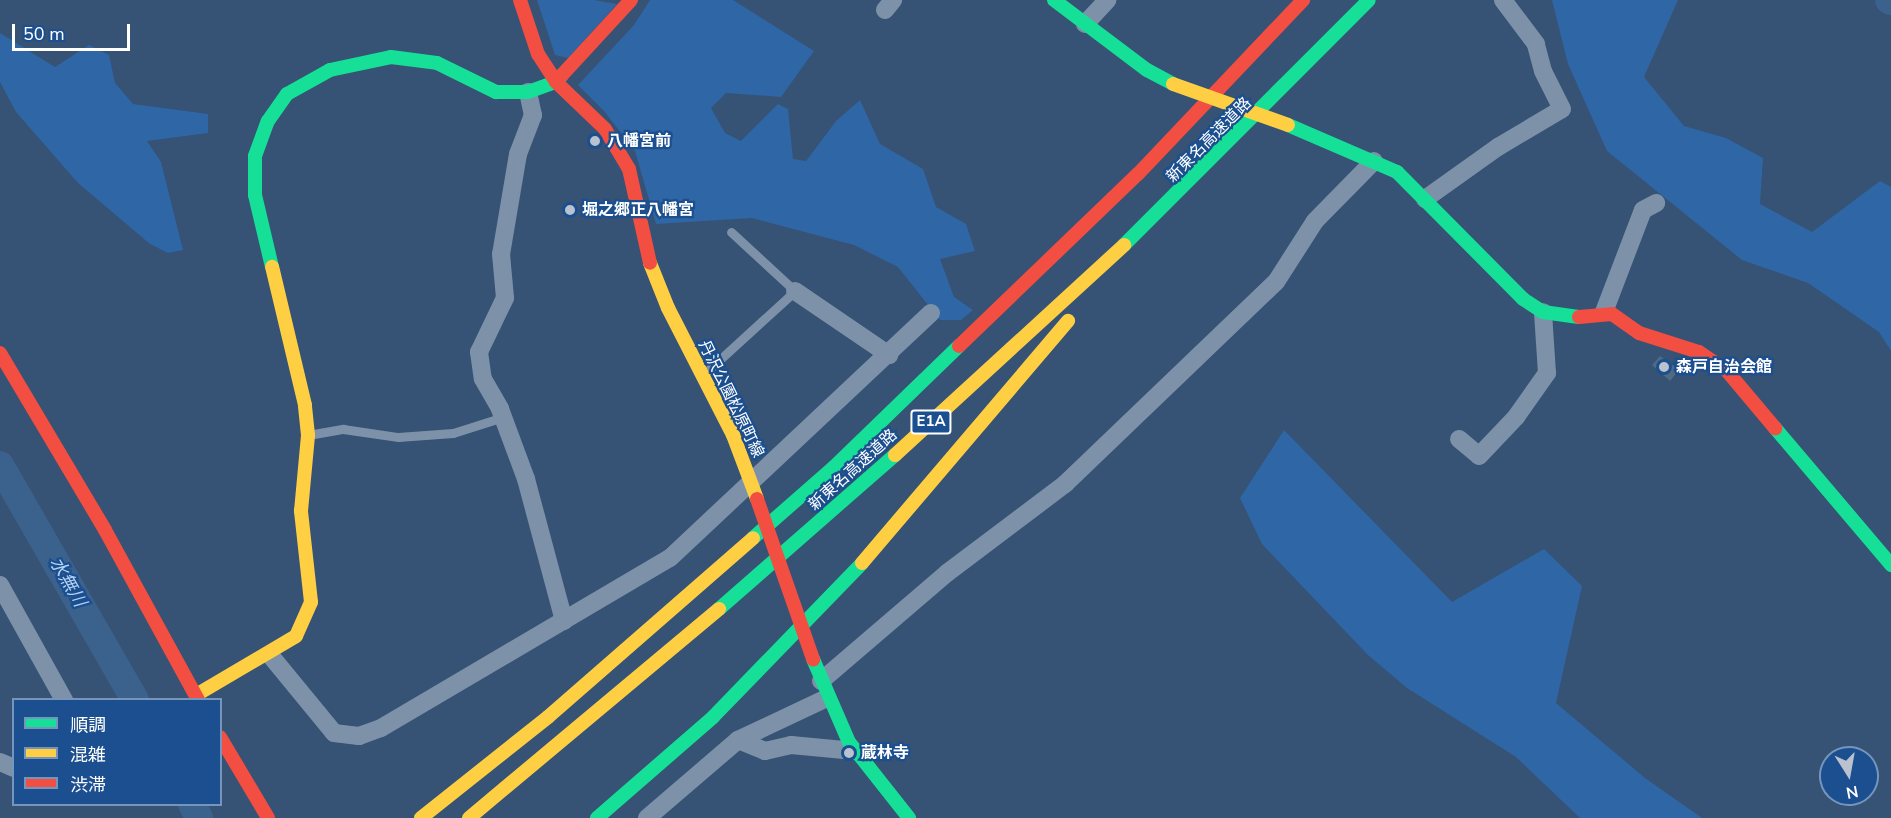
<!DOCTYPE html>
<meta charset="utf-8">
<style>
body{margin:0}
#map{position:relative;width:1891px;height:818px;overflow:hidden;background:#365274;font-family:"Nunito Sans","Noto Sans JP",sans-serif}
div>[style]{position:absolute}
.green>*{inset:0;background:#2f66a5}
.river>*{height:28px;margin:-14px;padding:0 14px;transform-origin:14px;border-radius:14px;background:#3b618d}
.building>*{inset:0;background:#526984}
.lane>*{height:9px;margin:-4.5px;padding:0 4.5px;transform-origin:4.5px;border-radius:4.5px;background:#7d92a8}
.street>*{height:18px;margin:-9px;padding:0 9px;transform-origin:9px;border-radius:9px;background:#7d92a8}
.fast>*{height:14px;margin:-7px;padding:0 7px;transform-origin:7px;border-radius:7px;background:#16e098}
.slow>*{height:14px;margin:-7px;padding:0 7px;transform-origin:7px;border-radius:7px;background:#ffcf43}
.jam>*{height:14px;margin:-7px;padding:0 7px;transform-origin:7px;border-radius:7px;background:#f24e42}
.slow-bridge>*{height:14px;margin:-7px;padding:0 7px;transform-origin:7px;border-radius:7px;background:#ffcf43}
.jam-bridge>*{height:14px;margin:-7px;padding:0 7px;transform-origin:7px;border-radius:7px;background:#f24e42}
.dots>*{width:16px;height:16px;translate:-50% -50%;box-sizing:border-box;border:3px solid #1b4f8f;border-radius:50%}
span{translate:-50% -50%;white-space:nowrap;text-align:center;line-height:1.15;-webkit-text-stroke:4.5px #1b4f8f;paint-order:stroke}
.shield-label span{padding:2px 4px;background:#1b4f8f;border:2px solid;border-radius:4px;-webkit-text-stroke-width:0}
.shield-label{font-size:15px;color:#fff;font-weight:700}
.street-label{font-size:16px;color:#fff}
.poi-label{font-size:16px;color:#fff;font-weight:700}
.left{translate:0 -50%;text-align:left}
.water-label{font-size:18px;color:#b5d3f5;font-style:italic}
.legend{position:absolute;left:12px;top:698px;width:210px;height:108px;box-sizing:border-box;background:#1b4f8f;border:2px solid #7695bc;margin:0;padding:8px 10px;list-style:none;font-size:18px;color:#fff}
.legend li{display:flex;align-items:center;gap:12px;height:30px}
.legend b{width:30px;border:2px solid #7695bc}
.north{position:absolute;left:1819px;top:746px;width:60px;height:60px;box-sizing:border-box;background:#1b4f8f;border:2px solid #7695bc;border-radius:50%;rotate:169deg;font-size:16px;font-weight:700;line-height:24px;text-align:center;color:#fff}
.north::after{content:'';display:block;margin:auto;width:21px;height:27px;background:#b9c2ce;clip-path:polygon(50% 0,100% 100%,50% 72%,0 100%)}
.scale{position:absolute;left:12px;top:24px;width:118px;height:27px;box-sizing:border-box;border:3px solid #fff;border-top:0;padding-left:8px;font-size:18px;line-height:21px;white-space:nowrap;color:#fff;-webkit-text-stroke:4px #1b4f8f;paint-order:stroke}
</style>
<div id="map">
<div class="green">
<i style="clip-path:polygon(537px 0,594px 0,617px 4px,568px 58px,555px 55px)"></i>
<i style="clip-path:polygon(650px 0,733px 0,814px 51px,781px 97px,726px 93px,711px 108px,725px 133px,741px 141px,778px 104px,788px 109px,793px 159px,806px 161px,836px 121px,860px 100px,880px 144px,923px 169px,936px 207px,966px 224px,975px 251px,940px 259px,954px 297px,973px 310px,961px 320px,940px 320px,898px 267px,854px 245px,752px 218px,656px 224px,635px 151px,604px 111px,578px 85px,634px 25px)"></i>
<i style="clip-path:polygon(1552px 0,1678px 0,1644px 77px,1684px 126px,1726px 138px,1763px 158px,1760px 204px,1812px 232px,1880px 181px,1891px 187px,1891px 351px,1879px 332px,1808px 283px,1742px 260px,1607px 151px,1568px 64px)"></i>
<i style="clip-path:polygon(0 33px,55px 67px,89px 45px,109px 55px,115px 83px,133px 104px,208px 114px,208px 133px,147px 141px,161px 162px,183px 250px,168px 253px,150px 244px,78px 183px,16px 112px,0 82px)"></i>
<i style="clip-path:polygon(1284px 430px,1452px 602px,1544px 549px,1582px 586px,1556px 703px,1645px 778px,1702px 818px,1580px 818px,1516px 757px,1407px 688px,1368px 655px,1262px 544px,1240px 498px)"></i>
</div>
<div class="river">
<i style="left:1889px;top:0;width:2px;rotate:27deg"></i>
<i style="left:0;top:465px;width:271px;rotate:60.1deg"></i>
<i style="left:192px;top:804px;width:16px;rotate:63deg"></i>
</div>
<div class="building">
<i style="clip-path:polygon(1660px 356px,1679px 370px,1670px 381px,1652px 365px)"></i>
</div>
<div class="lane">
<i style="left:704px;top:374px;width:123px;rotate:-42.4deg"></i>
<i style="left:795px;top:291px;width:87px;rotate:-137.3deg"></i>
<i style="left:308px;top:435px;width:36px;rotate:-10deg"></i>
<i style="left:343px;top:429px;width:56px;rotate:8.3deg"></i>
<i style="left:398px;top:437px;width:55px;rotate:-4.2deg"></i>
<i style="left:453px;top:433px;width:52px;rotate:-17.7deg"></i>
</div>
<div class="street">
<i style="left:885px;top:10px;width:13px;rotate:-51deg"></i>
<i style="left:1085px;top:24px;width:33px;rotate:-47deg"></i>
<i style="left:528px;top:92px;width:24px;rotate:78deg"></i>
<i style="left:533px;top:115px;width:42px;rotate:111deg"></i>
<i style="left:518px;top:154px;width:101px;rotate:99.6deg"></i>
<i style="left:501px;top:254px;width:44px;rotate:84.8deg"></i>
<i style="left:505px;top:298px;width:60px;rotate:115.7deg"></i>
<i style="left:479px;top:352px;width:27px;rotate:82deg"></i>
<i style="left:483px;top:379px;width:34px;rotate:60deg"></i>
<i style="left:500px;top:409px;width:75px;rotate:69.6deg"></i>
<i style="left:526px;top:479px;width:147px;rotate:75deg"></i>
<i style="left:1425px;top:199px;width:90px;rotate:-35.5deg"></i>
<i style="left:1498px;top:147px;width:74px;rotate:-30.7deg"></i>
<i style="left:1562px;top:109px;width:42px;rotate:-116.6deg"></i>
<i style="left:1543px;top:71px;width:28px;rotate:-105deg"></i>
<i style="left:1536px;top:44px;width:55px;rotate:-126.9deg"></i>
<i style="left:795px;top:291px;width:114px;rotate:34.2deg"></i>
<i style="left:1604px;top:312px;width:109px;rotate:-69.1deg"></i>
<i style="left:1643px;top:210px;width:15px;rotate:-28deg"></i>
<i style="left:1459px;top:439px;width:26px;rotate:40deg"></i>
<i style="left:1479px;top:456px;width:54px;rotate:-46.5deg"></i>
<i style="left:1516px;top:417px;width:54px;rotate:-54.8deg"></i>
<i style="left:1547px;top:373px;width:61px;rotate:-93.8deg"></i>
<i style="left:0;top:585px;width:132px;rotate:60.9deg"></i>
<i style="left:270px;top:655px;width:101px;rotate:50.6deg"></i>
<i style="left:334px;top:733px;width:25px;rotate:7deg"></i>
<i style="left:359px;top:736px;width:23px;rotate:-20deg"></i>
<i style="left:381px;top:728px;width:335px;rotate:-30.5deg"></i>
<i style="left:670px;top:558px;width:358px;rotate:-43.2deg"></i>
<i style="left:821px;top:681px;width:166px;rotate:-40.6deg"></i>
<i style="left:947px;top:573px;width:148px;rotate:-37deg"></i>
<i style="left:1065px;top:484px;width:292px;rotate:-43.8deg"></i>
<i style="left:1276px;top:282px;width:72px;rotate:-57.4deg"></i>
<i style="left:1315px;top:221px;width:84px;rotate:-45.5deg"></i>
<i style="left:738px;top:740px;width:29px;rotate:22deg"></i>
<i style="left:765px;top:751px;width:27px;rotate:-13deg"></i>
<i style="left:791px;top:745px;width:64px;rotate:5.4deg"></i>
<i style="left:0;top:762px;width:15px;rotate:23deg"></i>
<i style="left:647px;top:818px;width:120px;rotate:-40.6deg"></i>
<i style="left:738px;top:740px;width:98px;rotate:-25.3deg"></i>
</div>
<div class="fast">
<i style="left:1054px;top:0;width:116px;rotate:37deg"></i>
<i style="left:1147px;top:70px;width:30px;rotate:28deg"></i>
<i style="left:1288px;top:125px;width:119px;rotate:23.3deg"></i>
<i style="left:1397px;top:172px;width:179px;rotate:45.2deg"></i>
<i style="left:1523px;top:299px;width:24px;rotate:33deg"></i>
<i style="left:1543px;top:312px;width:36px;rotate:8deg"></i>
<i style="left:1124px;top:245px;width:346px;rotate:-45deg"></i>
<i style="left:272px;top:267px;width:74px;rotate:-103.3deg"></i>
<i style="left:255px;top:195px;width:39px;rotate:-90deg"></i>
<i style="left:255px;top:156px;width:37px;rotate:-70deg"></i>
<i style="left:268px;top:121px;width:33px;rotate:-55deg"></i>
<i style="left:287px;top:94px;width:49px;rotate:-29.2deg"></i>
<i style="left:330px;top:70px;width:62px;rotate:-12deg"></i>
<i style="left:391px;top:57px;width:46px;rotate:7.4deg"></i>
<i style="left:437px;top:63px;width:66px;rotate:26.2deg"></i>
<i style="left:496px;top:92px;width:32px"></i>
<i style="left:528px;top:92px;width:30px;rotate:-20deg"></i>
<i style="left:556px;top:82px;width:9px;rotate:-49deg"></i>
<i style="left:1775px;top:428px;width:180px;rotate:49.7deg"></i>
<i style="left:753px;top:538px;width:108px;rotate:-41.2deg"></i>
<i style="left:834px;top:467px;width:174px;rotate:-44.1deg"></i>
<i style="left:719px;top:609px;width:234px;rotate:-41.2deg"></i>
<i style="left:813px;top:659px;width:90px;rotate:66.6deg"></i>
<i style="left:849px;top:742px;width:97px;rotate:51.7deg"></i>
<i style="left:597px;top:818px;width:154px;rotate:-41deg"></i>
<i style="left:713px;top:717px;width:214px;rotate:-45.9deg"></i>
</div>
<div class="slow">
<i style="left:650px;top:263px;width:48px;rotate:68.2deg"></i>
<i style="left:668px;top:308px;width:143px;rotate:62.9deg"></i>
<i style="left:733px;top:435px;width:68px;rotate:69.4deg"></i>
<i style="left:895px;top:455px;width:311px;rotate:-42.5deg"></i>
<i style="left:862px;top:563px;width:318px;rotate:-49.6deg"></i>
<i style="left:196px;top:695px;width:116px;rotate:-30.5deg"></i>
<i style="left:296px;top:636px;width:37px;rotate:-66deg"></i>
<i style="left:311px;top:602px;width:92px;rotate:-96.3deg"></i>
<i style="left:301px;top:511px;width:76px;rotate:-84.7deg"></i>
<i style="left:308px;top:435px;width:30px;rotate:-96deg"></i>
<i style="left:305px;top:405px;width:142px;rotate:-103.4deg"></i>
<i style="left:421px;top:818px;width:162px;rotate:-38.5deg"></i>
<i style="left:548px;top:717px;width:272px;rotate:-41.1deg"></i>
<i style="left:469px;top:818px;width:326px;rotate:-39.9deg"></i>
</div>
<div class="jam">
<i style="left:520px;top:0;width:57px;rotate:71.6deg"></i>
<i style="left:538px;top:54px;width:33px;rotate:57deg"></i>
<i style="left:556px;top:82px;width:68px;rotate:43.8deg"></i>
<i style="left:605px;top:129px;width:47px;rotate:59deg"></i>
<i style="left:629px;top:169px;width:96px;rotate:77.4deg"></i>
<i style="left:562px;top:75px;width:102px;rotate:-47.4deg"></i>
<i style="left:1579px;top:317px;width:33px;rotate:-5deg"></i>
<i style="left:1612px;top:314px;width:33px;rotate:35deg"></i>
<i style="left:1639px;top:333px;width:63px;rotate:17.6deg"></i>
<i style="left:1699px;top:352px;width:34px;rotate:34deg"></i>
<i style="left:1727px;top:371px;width:75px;rotate:49.9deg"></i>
<i style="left:959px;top:346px;width:248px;rotate:-43.9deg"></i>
<i style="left:1138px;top:174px;width:240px;rotate:-46.5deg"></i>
<i style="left:0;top:353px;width:206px;rotate:59.3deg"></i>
<i style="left:105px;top:530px;width:194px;rotate:61.3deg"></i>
<i style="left:220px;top:737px;width:94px;rotate:59.3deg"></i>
</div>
<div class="slow-bridge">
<i style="left:1173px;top:84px;width:122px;rotate:19.6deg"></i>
</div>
<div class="jam-bridge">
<i style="left:757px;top:499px;width:170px;rotate:70.7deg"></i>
</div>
<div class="dots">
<i style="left:595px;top:141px;background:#b9c2ce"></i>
<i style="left:570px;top:210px;background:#b9c2ce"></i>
<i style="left:1664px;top:367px;background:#b9c2ce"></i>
<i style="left:849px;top:753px;background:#b9c2ce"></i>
</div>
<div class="shield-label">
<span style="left:931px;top:422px">E1A</span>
</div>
<div class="street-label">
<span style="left:1209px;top:140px;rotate:-45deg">新東名高速道路</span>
<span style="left:731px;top:399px;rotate:64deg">丹沢公園松原町線</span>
<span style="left:853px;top:470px;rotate:-42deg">新東名高速道路</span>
</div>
<div class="poi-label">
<span class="left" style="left:607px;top:141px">八幡宮前</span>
<span class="left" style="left:582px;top:210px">堀之郷正八幡宮</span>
<span class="left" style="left:1676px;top:367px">森戸自治会館</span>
<span class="left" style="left:861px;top:753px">蔵林寺</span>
</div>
<div class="water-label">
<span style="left:68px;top:582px;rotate:60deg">水無川</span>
</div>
<ul class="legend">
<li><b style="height:8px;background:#16e098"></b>順調</li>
<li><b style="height:8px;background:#ffcf43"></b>混雑</li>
<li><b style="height:8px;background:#f24e42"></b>渋滞</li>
</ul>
<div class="north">N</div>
<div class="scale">50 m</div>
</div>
